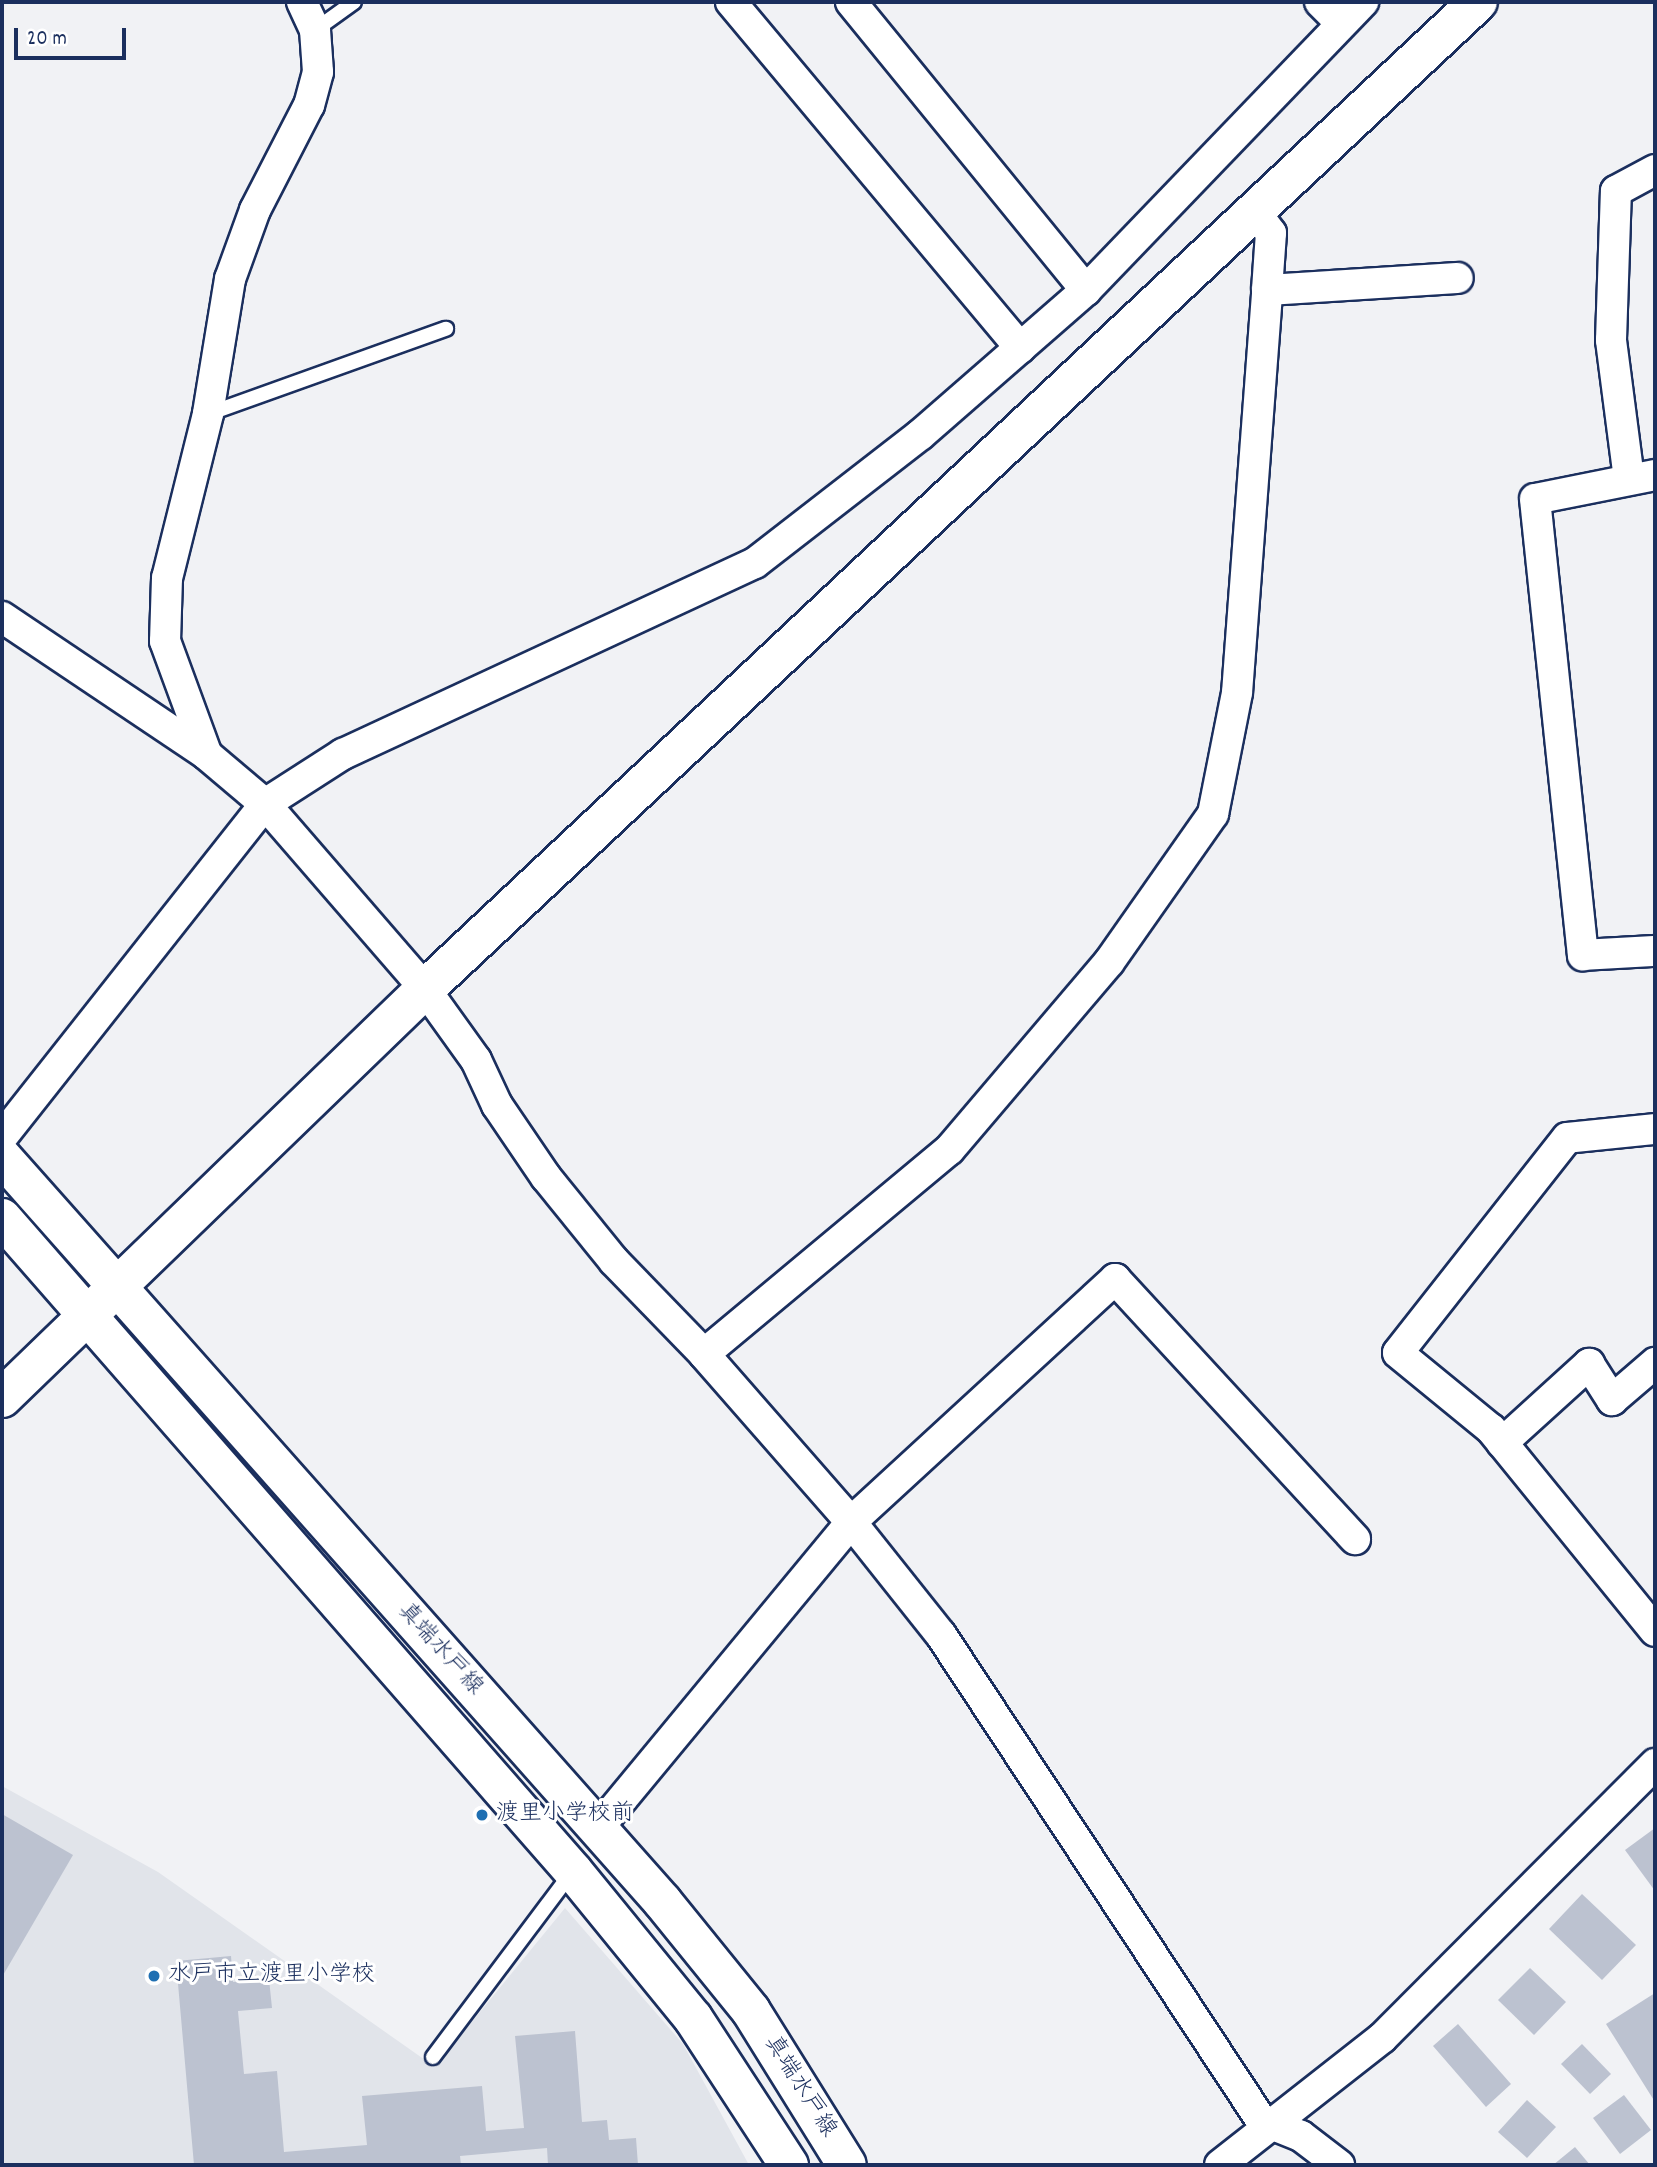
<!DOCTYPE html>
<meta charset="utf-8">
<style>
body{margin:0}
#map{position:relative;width:1657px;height:2167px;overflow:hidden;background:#f1f2f5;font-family:Dekko,"Klee One",sans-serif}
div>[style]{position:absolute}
.built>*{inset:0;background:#e1e4ea}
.building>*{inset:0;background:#bcc2d0}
.roads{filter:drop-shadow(2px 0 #1b2f5e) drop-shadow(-2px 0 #1b2f5e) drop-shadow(0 2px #1b2f5e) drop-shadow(0 -2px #1b2f5e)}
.lane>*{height:14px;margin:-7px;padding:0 7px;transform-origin:7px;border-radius:7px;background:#fff}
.street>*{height:30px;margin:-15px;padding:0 15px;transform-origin:15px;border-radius:15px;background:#fff}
.secondary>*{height:38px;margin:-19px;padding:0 19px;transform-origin:19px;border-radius:19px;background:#fff}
.dots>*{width:19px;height:19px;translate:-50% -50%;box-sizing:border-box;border:4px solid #fff;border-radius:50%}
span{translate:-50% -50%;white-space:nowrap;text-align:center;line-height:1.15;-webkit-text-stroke:6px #fff;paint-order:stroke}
.street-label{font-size:23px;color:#1b2f5e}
.poi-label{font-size:23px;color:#1b2f5e}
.left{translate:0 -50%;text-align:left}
.frame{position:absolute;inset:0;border:4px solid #1b2f5e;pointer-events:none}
.scale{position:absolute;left:14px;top:28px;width:112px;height:32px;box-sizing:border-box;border:4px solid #1b2f5e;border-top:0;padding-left:9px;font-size:21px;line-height:24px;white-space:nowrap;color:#1b2f5e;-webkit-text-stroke:5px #fff;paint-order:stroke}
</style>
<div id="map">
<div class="built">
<i style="clip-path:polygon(2px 1786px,158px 1872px,435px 2067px,565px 1908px,683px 2044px,749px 2165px,2px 2165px)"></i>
</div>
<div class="building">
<i style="clip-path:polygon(2px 1814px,73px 1855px,2px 1977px)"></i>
<i style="clip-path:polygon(1655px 1828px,1655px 1891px,1625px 1850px)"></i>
<i style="clip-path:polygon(1582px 1894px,1636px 1945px,1602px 1980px,1549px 1929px)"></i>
<i style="clip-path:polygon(231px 1956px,233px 1982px,269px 1979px,272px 2008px,238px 2011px,244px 2074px,277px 2071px,284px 2152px,367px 2145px,362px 2096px,482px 2086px,486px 2131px,524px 2128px,515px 2036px,575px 2031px,582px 2122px,607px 2120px,609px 2140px,636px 2138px,638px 2165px,548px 2165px,547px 2148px,460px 2156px,461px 2165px,194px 2165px,176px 1961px)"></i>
<i style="clip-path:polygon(1530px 1968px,1566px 2002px,1534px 2035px,1498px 2000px)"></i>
<i style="clip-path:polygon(1655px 1993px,1655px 2102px,1606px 2024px)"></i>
<i style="clip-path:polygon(1458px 2024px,1511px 2084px,1486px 2107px,1433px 2046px)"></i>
<i style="clip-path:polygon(1582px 2044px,1611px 2074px,1590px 2094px,1561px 2064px)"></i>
<i style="clip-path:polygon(1624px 2095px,1651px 2130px,1620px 2154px,1593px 2118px)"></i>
<i style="clip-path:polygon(1527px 2100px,1556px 2127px,1527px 2158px,1498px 2132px)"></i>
<i style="clip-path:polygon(1575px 2147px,1590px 2165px,1553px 2165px)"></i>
</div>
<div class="roads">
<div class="lane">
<i style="left:315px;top:30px;width:48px;rotate:-35.7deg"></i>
<i style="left:208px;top:414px;width:253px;rotate:-19.7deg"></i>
<i style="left:433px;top:2057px;width:231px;rotate:-53.1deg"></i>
</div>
<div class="street">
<i style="left:302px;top:2px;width:31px;rotate:65deg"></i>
<i style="left:315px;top:30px;width:42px;rotate:85.9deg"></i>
<i style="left:318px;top:72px;width:34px;rotate:105deg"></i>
<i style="left:309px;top:105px;width:118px;rotate:117.2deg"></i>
<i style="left:255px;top:210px;width:73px;rotate:109.9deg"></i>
<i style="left:230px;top:279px;width:137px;rotate:99.3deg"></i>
<i style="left:208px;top:414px;width:169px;rotate:104deg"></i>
<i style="left:167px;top:578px;width:63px;rotate:91.8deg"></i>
<i style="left:165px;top:641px;width:121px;rotate:69.8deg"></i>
<i style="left:207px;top:755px;width:76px;rotate:40.2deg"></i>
<i style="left:265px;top:804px;width:245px;rotate:49.1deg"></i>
<i style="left:425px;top:989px;width:87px;rotate:54.3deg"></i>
<i style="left:476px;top:1060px;width:50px;rotate:65deg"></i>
<i style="left:497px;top:1105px;width:87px;rotate:55.8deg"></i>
<i style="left:546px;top:1177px;width:108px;rotate:51deg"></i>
<i style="left:614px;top:1261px;width:129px;rotate:45.9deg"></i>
<i style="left:704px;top:1354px;width:223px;rotate:48.8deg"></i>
<i style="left:851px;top:1522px;width:144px;rotate:51.5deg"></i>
<i style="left:941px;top:1635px;width:581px;rotate:56.58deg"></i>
<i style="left:1261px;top:2120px;width:43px;rotate:21.8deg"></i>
<i style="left:1301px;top:2136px;width:48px;rotate:37.3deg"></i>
<i style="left:731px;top:2px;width:451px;rotate:50.1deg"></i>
<i style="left:851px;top:2px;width:372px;rotate:50.8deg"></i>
<i style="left:1320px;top:2px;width:30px;rotate:45deg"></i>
<i style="left:1267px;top:290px;width:191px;rotate:-3.6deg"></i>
<i style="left:1655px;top:475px;width:122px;rotate:168.7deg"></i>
<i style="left:1535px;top:499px;width:459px;rotate:84deg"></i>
<i style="left:1583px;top:955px;width:72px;rotate:-3.2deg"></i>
<i style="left:1629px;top:479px;width:140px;rotate:-97.4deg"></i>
<i style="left:1611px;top:340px;width:149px;rotate:-88.1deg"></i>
<i style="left:1616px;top:191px;width:44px;rotate:-28.3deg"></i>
<i style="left:2px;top:617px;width:247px;rotate:33.9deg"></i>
<i style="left:1655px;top:1129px;width:88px;rotate:174.2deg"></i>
<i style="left:1567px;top:1138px;width:273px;rotate:128.2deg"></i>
<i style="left:1398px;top:1353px;width:120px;rotate:39.3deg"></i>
<i style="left:1491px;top:1429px;width:260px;rotate:50.9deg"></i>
<i style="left:2px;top:1137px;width:424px;rotate:-51.7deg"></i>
<i style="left:265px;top:804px;width:93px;rotate:-32.7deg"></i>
<i style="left:343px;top:754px;width:454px;rotate:-24.9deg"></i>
<i style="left:755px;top:563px;width:209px;rotate:-37.8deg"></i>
<i style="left:920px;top:435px;width:220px;rotate:-41.1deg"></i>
<i style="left:1086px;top:290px;width:400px;rotate:-46.1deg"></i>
<i style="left:704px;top:1354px;width:319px;rotate:-39.8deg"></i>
<i style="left:949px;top:1150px;width:247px;rotate:-49.6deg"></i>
<i style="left:1109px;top:962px;width:181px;rotate:-54.9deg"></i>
<i style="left:1213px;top:814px;width:123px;rotate:-78.8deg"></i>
<i style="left:1237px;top:693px;width:404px;rotate:-85.7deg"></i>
<i style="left:1267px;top:290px;width:57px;rotate:-86deg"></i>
<i style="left:1271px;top:233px;width:26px;rotate:-127deg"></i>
<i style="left:1502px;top:1443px;width:118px;rotate:-42.2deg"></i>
<i style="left:1589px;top:1364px;width:43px;rotate:57.4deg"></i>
<i style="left:1612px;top:1400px;width:57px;rotate:-40.7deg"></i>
<i style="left:599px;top:1827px;width:396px;rotate:-50.4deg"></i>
<i style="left:851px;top:1522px;width:359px;rotate:-42.6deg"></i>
<i style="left:1115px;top:1279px;width:354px;rotate:47.3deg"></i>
<i style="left:1220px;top:2165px;width:206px;rotate:-38.1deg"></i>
<i style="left:1382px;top:2038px;width:387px;rotate:-45.1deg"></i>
</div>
<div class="secondary">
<i style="left:2px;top:1157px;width:995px;rotate:48.42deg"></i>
<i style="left:662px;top:1901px;width:141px;rotate:51deg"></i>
<i style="left:751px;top:2011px;width:181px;rotate:58.1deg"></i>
<i style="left:2px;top:1218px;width:867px;rotate:48.83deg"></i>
<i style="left:573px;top:1871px;width:190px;rotate:50.8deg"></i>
<i style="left:693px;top:2018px;width:176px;rotate:56.9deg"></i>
<i style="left:2px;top:1398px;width:588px;rotate:-44.04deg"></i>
<i style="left:425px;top:989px;width:1443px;rotate:-43.15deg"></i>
</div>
</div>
<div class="dots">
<i style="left:482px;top:1815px;background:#1f6fb2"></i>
<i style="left:154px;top:1976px;background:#1f6fb2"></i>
</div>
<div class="street-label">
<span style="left:439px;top:1650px;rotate:48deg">真端水戸線</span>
<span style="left:799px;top:2087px;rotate:58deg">真端水戸線</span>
</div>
<div class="poi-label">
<span class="left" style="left:496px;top:1815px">渡里小学校前</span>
<span class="left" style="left:168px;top:1976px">水戸市立渡里小学校</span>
</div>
<div class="frame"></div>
<div class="scale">20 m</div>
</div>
